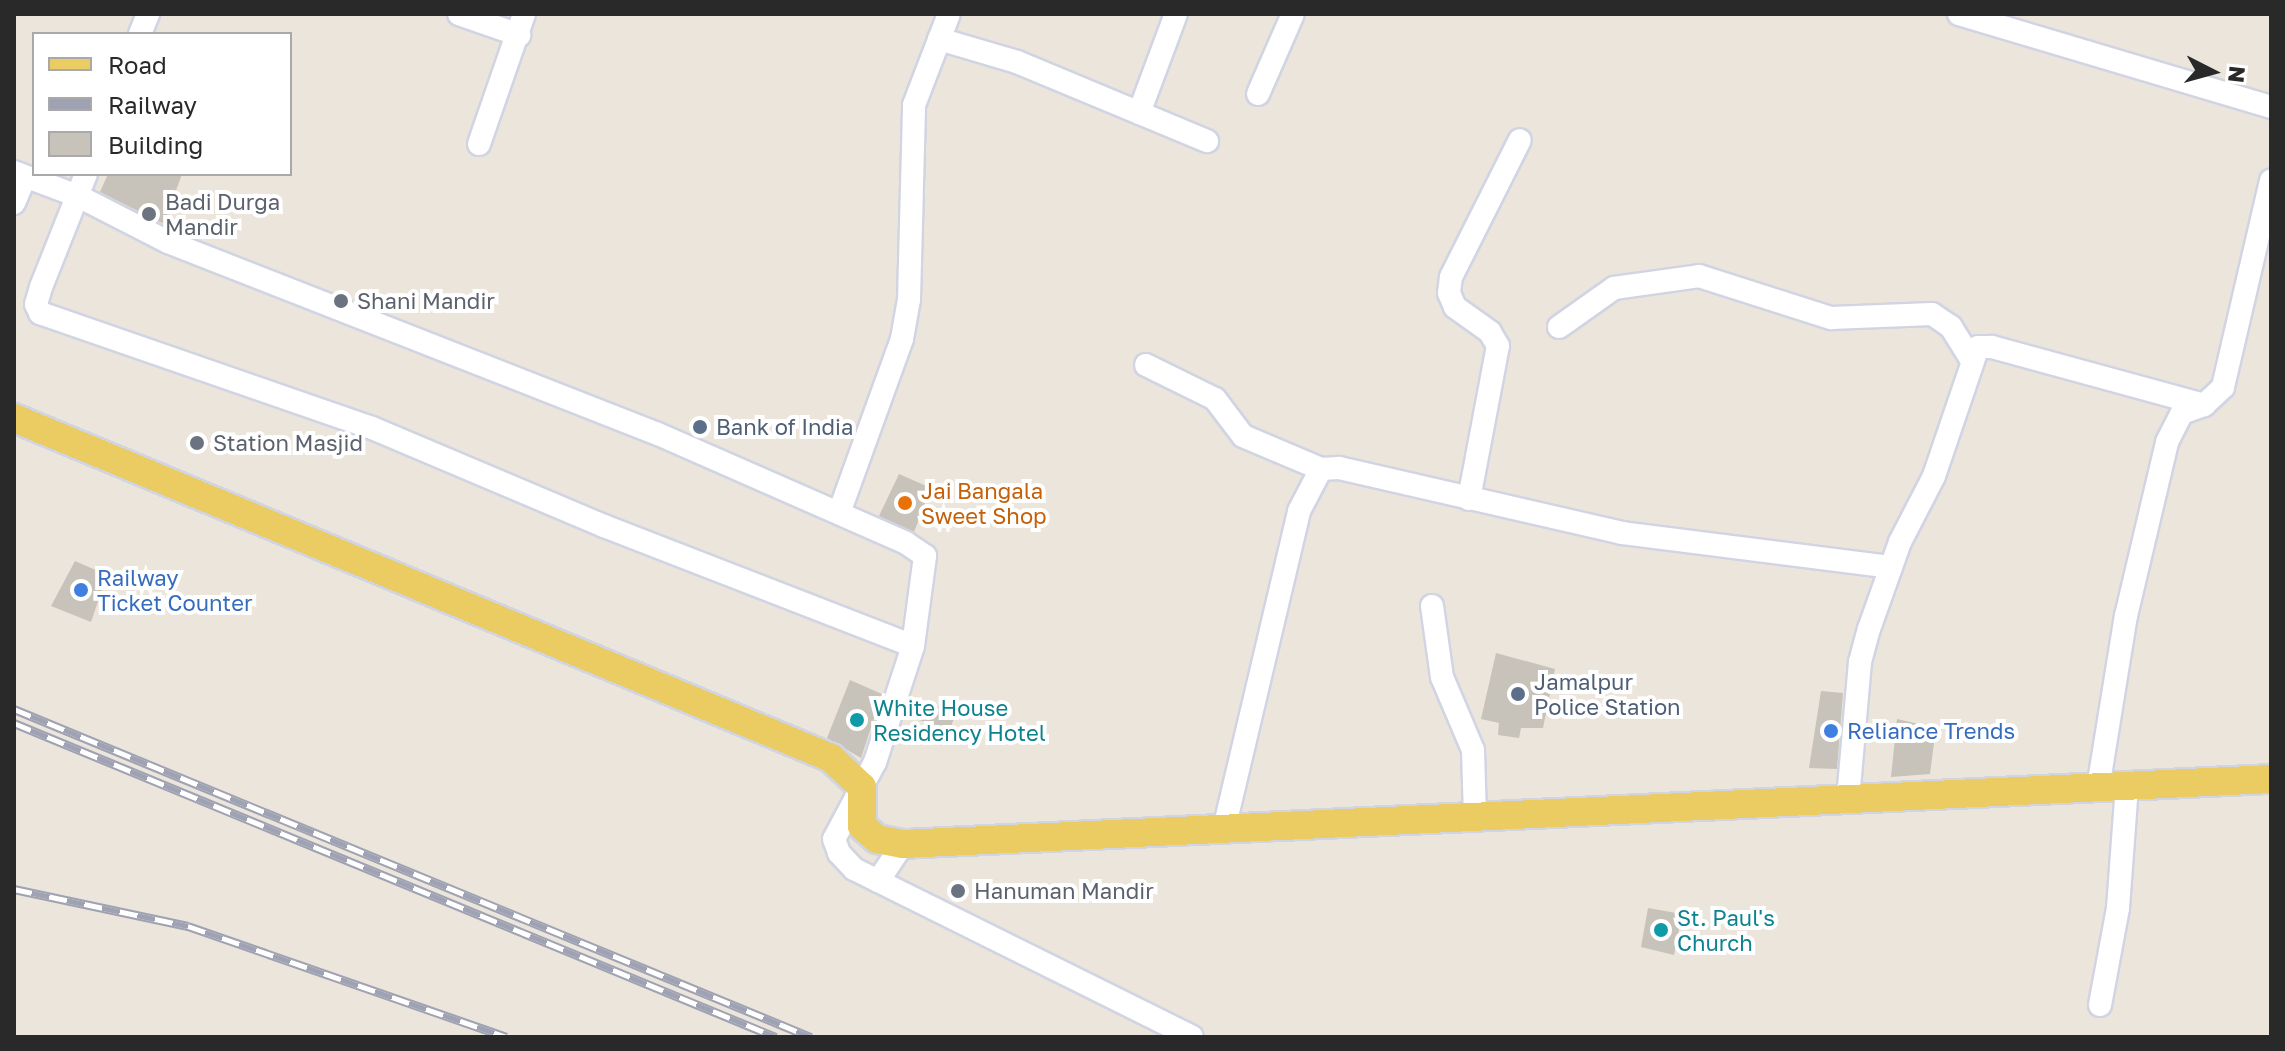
<!DOCTYPE html>
<style>
body{margin:0}
#map{position:relative;width:2285px;height:1051px;overflow:hidden;background:#ebe5dc;font-family:"Golos Text",sans-serif}
div>[style]{position:absolute}
.building>*{inset:0;background:#c7c3ba}
.roads{filter:drop-shadow(2px 0 #d1d4e2) drop-shadow(-2px 0 #d1d4e2) drop-shadow(0 2px #d1d4e2) drop-shadow(0 -2px #d1d4e2)}
.minor>*{height:22px;margin:-11px;padding:0 11px;transform-origin:11px;border-radius:11px;background:#fff}
.major>*{height:28px;margin:-14px;padding:0 14px;transform-origin:14px;border-radius:14px;background:#eacc62}
.rail>*{height:9px;margin-top:-4.5px;transform-origin:0;background:repeating-linear-gradient(90deg,#fff 0 18px,#9fa2b3 0 36px);box-sizing:border-box;border-block:2px solid #9fa2b3}
.dots>*{width:22px;height:22px;translate:-50% -50%;box-sizing:border-box;border:4px solid #fff;border-radius:50%}
span{translate:-50% -50%;white-space:nowrap;text-align:center;line-height:1.15;-webkit-text-stroke:8px #fff;paint-order:stroke}
.worship-label{font-size:22px;color:#5b616d}
.left{translate:0 -50%;text-align:left}
.service-label{font-size:22px;color:#4e5e75}
.food-label{font-size:22px;color:#c56008}
.shop-label{font-size:22px;color:#366cbe}
.culture-label{font-size:22px;color:#0d838f}
.frame{position:absolute;inset:0;border:16px solid #292929;pointer-events:none}
.legend{position:absolute;left:32px;top:32px;width:260px;height:144px;box-sizing:border-box;background:#fff;border:2px solid #a9a9a9;margin:0;padding:10px 14px;list-style:none;font-size:24px;color:#292929}
.legend li{display:flex;align-items:center;gap:16px;height:40px}
.legend b{width:40px;border:2px solid #a9a9a9}
.north{position:absolute;left:2173px;top:32px;width:80px;height:80px;-webkit-text-stroke:6px #fff;paint-order:stroke;rotate:96deg;font-size:22px;font-weight:700;line-height:32px;text-align:center;color:#292929}
.north::after{content:'';display:block;margin:auto;width:28px;height:36px;background:#292929;clip-path:polygon(50% 0,100% 100%,50% 72%,0 100%)}
</style>
<div id="map">
<div class="building">
<i style="clip-path:polygon(108px 174px,182px 174px,164px 224px,100px 192px)"></i>
<i style="clip-path:polygon(899px 474px,931px 488px,914px 532px,879px 516px)"></i>
<i style="clip-path:polygon(75px 561px,107px 575px,91px 622px,51px 606px)"></i>
<i style="clip-path:polygon(1496px 653px,1555px 669px,1543px 728px,1521px 728px,1519px 738px,1498px 735px,1499px 723px,1481px 719px)"></i>
<i style="clip-path:polygon(850px 680px,882px 694px,861px 758px,827px 738px)"></i>
<i style="clip-path:polygon(1821px 691px,1843px 693px,1837px 769px,1809px 768px)"></i>
<i style="clip-path:polygon(915px 698px,956px 713px,950px 729px,905px 716px)"></i>
<i style="clip-path:polygon(1897px 719px,1936px 728px,1930px 774px,1891px 777px)"></i>
<i style="clip-path:polygon(1648px 908px,1682px 914px,1674px 955px,1641px 947px)"></i>
</div>
<div class="roads">
<div class="minor">
<i style="left:459px;top:14px;width:64px;rotate:19.3deg"></i>
<i style="left:1959px;top:14px;width:326px;rotate:16.6deg"></i>
<i style="left:140px;top:34px;width:22px;rotate:-68deg"></i>
<i style="left:939px;top:39px;width:81px;rotate:16.4deg"></i>
<i style="left:1017px;top:62px;width:206px;rotate:22.6deg"></i>
<i style="left:1258px;top:94px;width:87px;rotate:-66.4deg"></i>
<i style="left:1139px;top:113px;width:106px;rotate:-69.5deg"></i>
<i style="left:479px;top:144px;width:138px;rotate:-70.9deg"></i>
<i style="left:14px;top:172px;width:68px;rotate:20.6deg"></i>
<i style="left:78px;top:196px;width:101px;rotate:27.1deg"></i>
<i style="left:168px;top:242px;width:526px;rotate:21.4deg"></i>
<i style="left:658px;top:434px;width:271px;rotate:23.7deg"></i>
<i style="left:906px;top:543px;width:23px;rotate:34deg"></i>
<i style="left:925px;top:556px;width:91px;rotate:97.6deg"></i>
<i style="left:913px;top:646px;width:122px;rotate:108.1deg"></i>
<i style="left:875px;top:762px;width:87px;rotate:118deg"></i>
<i style="left:834px;top:839px;width:15px;rotate:70deg"></i>
<i style="left:839px;top:853px;width:22px;rotate:47deg"></i>
<i style="left:854px;top:869px;width:377px;rotate:26.4deg"></i>
<i style="left:86px;top:174px;width:122px;rotate:111.7deg"></i>
<i style="left:41px;top:287px;width:18px;rotate:106deg"></i>
<i style="left:36px;top:304px;width:10px;rotate:66deg"></i>
<i style="left:40px;top:313px;width:351px;rotate:19.1deg"></i>
<i style="left:372px;top:428px;width:252px;rotate:22.9deg"></i>
<i style="left:604px;top:526px;width:331px;rotate:21.2deg"></i>
<i style="left:14px;top:203px;width:28px;rotate:-67deg"></i>
<i style="left:1559px;top:327px;width:67px;rotate:-35.3deg"></i>
<i style="left:1614px;top:288px;width:86px;rotate:-8deg"></i>
<i style="left:1699px;top:276px;width:139px;rotate:17.7deg"></i>
<i style="left:1831px;top:318px;width:101px;rotate:-2.3deg"></i>
<i style="left:1932px;top:314px;width:23px;rotate:34deg"></i>
<i style="left:1951px;top:327px;width:38px;rotate:58deg"></i>
<i style="left:1146px;top:365px;width:77px;rotate:26.2deg"></i>
<i style="left:1215px;top:399px;width:46px;rotate:52.9deg"></i>
<i style="left:1243px;top:436px;width:85px;rotate:22.9deg"></i>
<i style="left:1469px;top:499px;width:156px;rotate:-79.3deg"></i>
<i style="left:1498px;top:346px;width:16px;rotate:-120deg"></i>
<i style="left:1490px;top:332px;width:43px;rotate:-144.5deg"></i>
<i style="left:1455px;top:307px;width:15px;rotate:-113deg"></i>
<i style="left:1449px;top:293px;width:16px;rotate:-83deg"></i>
<i style="left:1451px;top:277px;width:153px;rotate:-63.3deg"></i>
<i style="left:839px;top:513px;width:185px;rotate:-70.1deg"></i>
<i style="left:902px;top:339px;width:40px;rotate:-80deg"></i>
<i style="left:909px;top:300px;width:195px;rotate:-88.5deg"></i>
<i style="left:914px;top:105px;width:97px;rotate:-69deg"></i>
<i style="left:1432px;top:606px;width:72px;rotate:82deg"></i>
<i style="left:1442px;top:677px;width:79px;rotate:67deg"></i>
<i style="left:1473px;top:750px;width:67px;rotate:88.3deg"></i>
<i style="left:2098px;top:788px;width:174px;rotate:-80.8deg"></i>
<i style="left:2126px;top:616px;width:179px;rotate:-76.7deg"></i>
<i style="left:2167px;top:442px;width:33px;rotate:-63deg"></i>
<i style="left:2182px;top:413px;width:23px;rotate:-20deg"></i>
<i style="left:2204px;top:405px;width:26px;rotate:-43deg"></i>
<i style="left:2223px;top:387px;width:212px;rotate:-76.9deg"></i>
<i style="left:1848px;top:799px;width:138px;rotate:-85deg"></i>
<i style="left:1860px;top:662px;width:34px;rotate:-75deg"></i>
<i style="left:1869px;top:629px;width:92px;rotate:-70.4deg"></i>
<i style="left:1900px;top:542px;width:74px;rotate:-62.7deg"></i>
<i style="left:1934px;top:476px;width:136px;rotate:-71.2deg"></i>
<i style="left:1978px;top:347px;width:14px"></i>
<i style="left:1992px;top:347px;width:220px;rotate:15.3deg"></i>
<i style="left:1224px;top:829px;width:327px;rotate:-76.7deg"></i>
<i style="left:1299px;top:511px;width:47px;rotate:-62.4deg"></i>
<i style="left:1321px;top:469px;width:18px;rotate:-3deg"></i>
<i style="left:1339px;top:468px;width:290px;rotate:12.9deg"></i>
<i style="left:1622px;top:533px;width:271px;rotate:7.2deg"></i>
<i style="left:878px;top:881px;width:45px;rotate:-56deg"></i>
<i style="left:2100px;top:1005px;width:99px;rotate:-79.5deg"></i>
<i style="left:2118px;top:908px;width:122px;rotate:-85.8deg"></i>
</div>
<div class="major">
<i style="left:14px;top:418px;width:885px;rotate:22.59deg"></i>
<i style="left:831px;top:758px;width:42px;rotate:43.1deg"></i>
<i style="left:862px;top:787px;width:39px;rotate:90deg"></i>
<i style="left:862px;top:826px;width:20px;rotate:41deg"></i>
<i style="left:877px;top:839px;width:26px;rotate:11deg"></i>
<i style="left:903px;top:844px;width:1370px;rotate:-2.72deg"></i>
</div>
</div>
<div class="rail">
<i style="left:14px;top:709px;width:862px;rotate:22.37deg"></i>
<i style="left:14px;top:723px;width:824px;rotate:22.4deg"></i>
<i style="left:14px;top:889px;width:178px;rotate:12deg"></i>
<i style="left:188px;top:926px;width:337px;rotate:19.2deg"></i>
</div>
<div class="dots">
<i style="left:149px;top:214px;background:#6b7280"></i>
<i style="left:341px;top:301px;background:#6b7280"></i>
<i style="left:700px;top:427px;background:#5c6f8a"></i>
<i style="left:197px;top:443px;background:#6b7280"></i>
<i style="left:905px;top:503px;background:#e8710a"></i>
<i style="left:81px;top:590px;background:#3f7fe0"></i>
<i style="left:1518px;top:694px;background:#5c6f8a"></i>
<i style="left:857px;top:720px;background:#0f9aa8"></i>
<i style="left:1831px;top:731px;background:#3f7fe0"></i>
<i style="left:958px;top:891px;background:#6b7280"></i>
<i style="left:1661px;top:930px;background:#0f9aa8"></i>
</div>
<div class="worship-label">
<span class="left" style="left:165px;top:214px">Badi Durga<br>Mandir</span>
<span class="left" style="left:357px;top:301px">Shani Mandir</span>
<span class="left" style="left:213px;top:443px">Station Masjid</span>
<span class="left" style="left:974px;top:891px">Hanuman Mandir</span>
</div>
<div class="service-label">
<span class="left" style="left:716px;top:427px">Bank of India</span>
<span class="left" style="left:1534px;top:694px">Jamalpur<br>Police Station</span>
</div>
<div class="food-label">
<span class="left" style="left:921px;top:503px">Jai Bangala<br>Sweet Shop</span>
</div>
<div class="shop-label">
<span class="left" style="left:97px;top:590px">Railway<br>Ticket Counter</span>
<span class="left" style="left:1847px;top:731px">Reliance Trends</span>
</div>
<div class="culture-label">
<span class="left" style="left:873px;top:720px">White House<br>Residency Hotel</span>
<span class="left" style="left:1677px;top:930px">St. Paul's<br>Church</span>
</div>
<div class="frame"></div>
<ul class="legend">
<li><b style="height:10px;background:#eacc62"></b>Road</li>
<li><b style="height:10px;background:#9fa2b3"></b>Railway</li>
<li><b style="height:22px;background:#c7c3ba"></b>Building</li>
</ul>
<div class="north">N</div>
</div>
